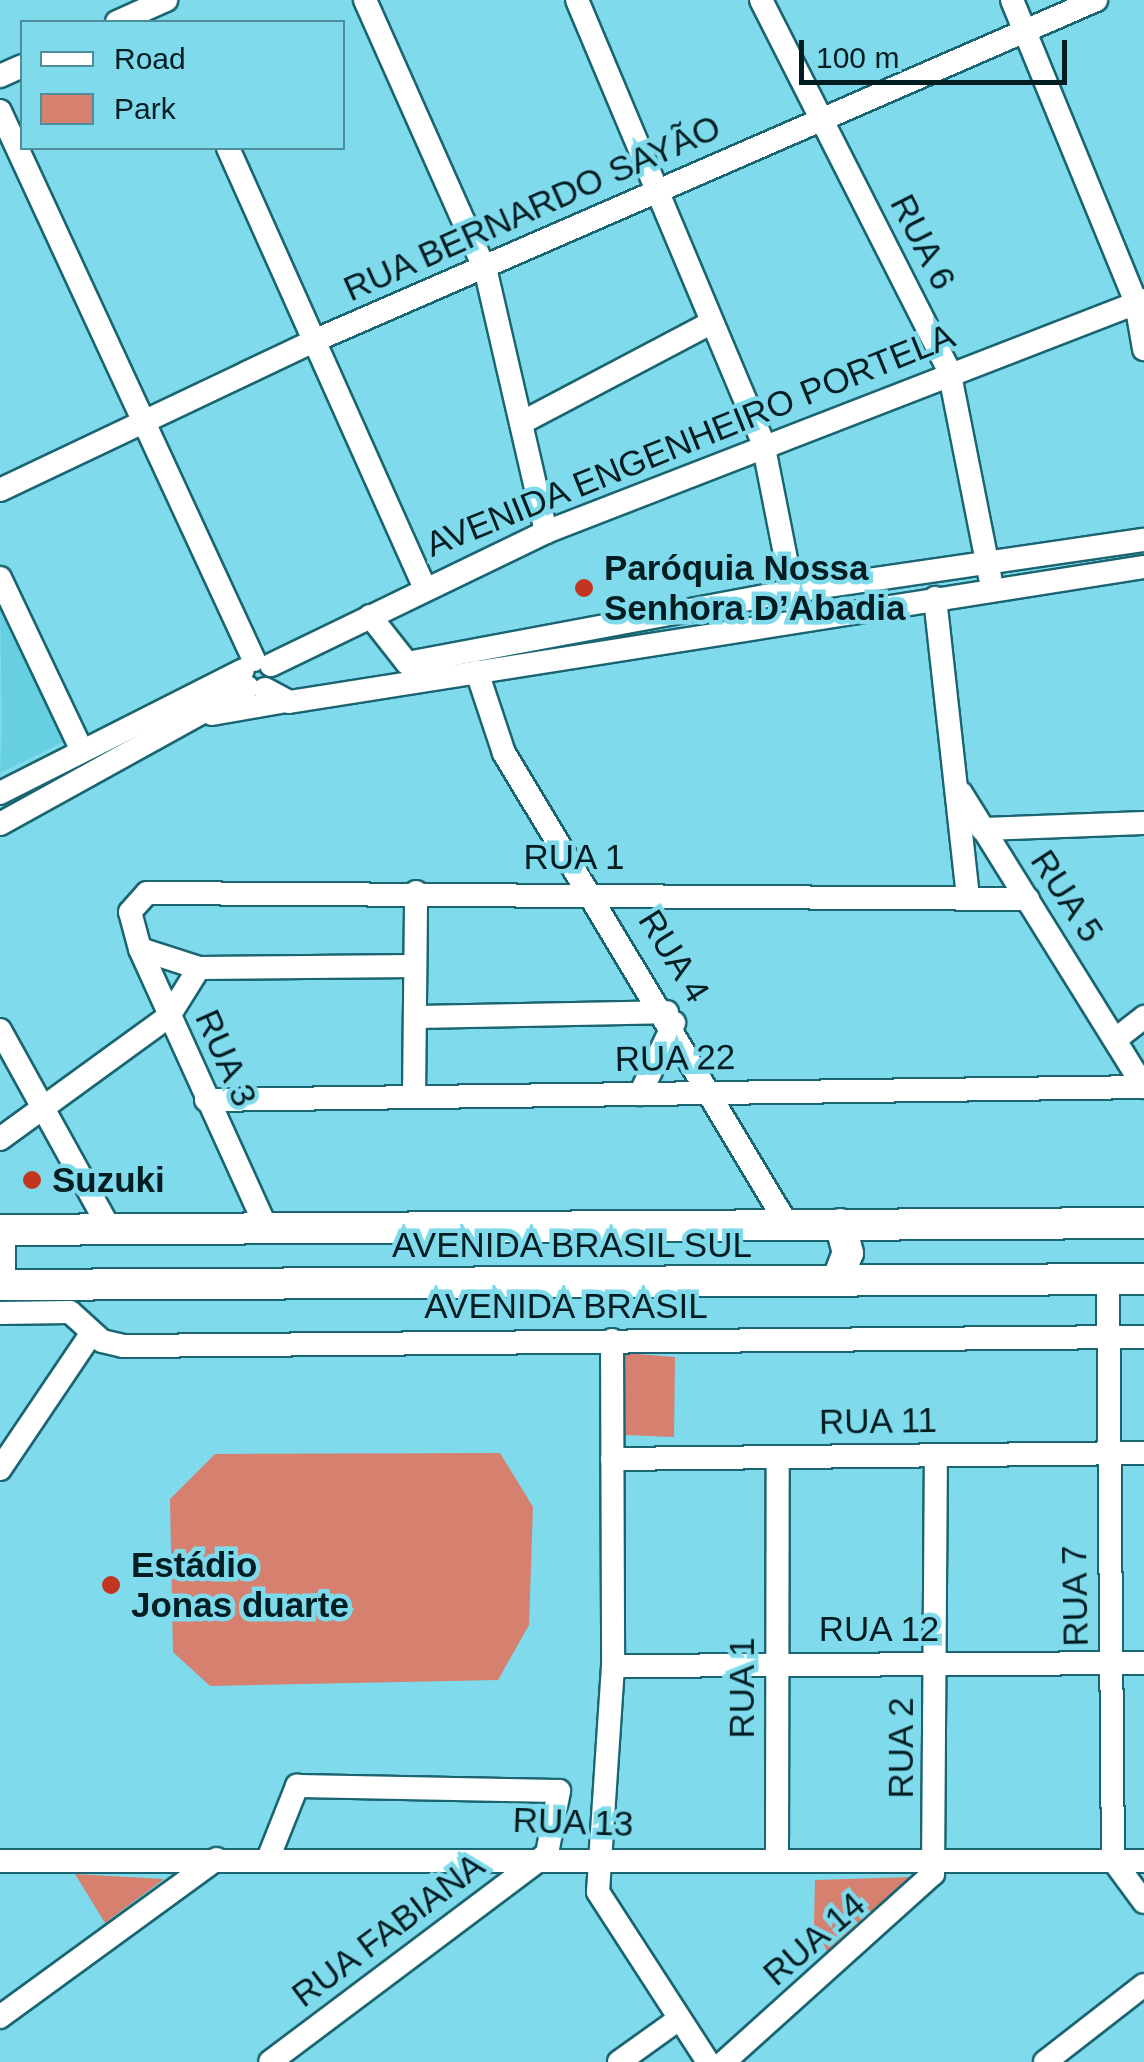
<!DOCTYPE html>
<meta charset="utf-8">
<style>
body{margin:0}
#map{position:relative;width:1144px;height:2062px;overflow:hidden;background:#7fdaec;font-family:Arial,sans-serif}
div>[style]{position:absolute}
.built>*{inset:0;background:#66cfe2}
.green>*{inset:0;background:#d68070}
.roads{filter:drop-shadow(2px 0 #1a6571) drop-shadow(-2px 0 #1a6571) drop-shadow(0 2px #1a6571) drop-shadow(0 -2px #1a6571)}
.minor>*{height:22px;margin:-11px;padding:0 11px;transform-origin:11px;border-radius:11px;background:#fff}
.major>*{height:30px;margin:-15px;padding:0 15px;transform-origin:15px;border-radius:15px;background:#fff}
.dots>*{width:28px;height:28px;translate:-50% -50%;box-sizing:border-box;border:5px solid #7fdaec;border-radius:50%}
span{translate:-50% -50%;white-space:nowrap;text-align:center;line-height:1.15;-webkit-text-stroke:9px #7fdaec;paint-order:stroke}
.street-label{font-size:35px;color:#001d22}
.poi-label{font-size:35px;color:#001d22;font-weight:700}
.left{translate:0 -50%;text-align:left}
.legend{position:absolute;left:20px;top:20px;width:325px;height:130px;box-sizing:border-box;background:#7fdaec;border:2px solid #4c8e9b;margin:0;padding:12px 18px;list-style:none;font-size:30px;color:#001d22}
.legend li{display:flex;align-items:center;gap:20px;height:50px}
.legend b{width:50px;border:2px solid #4c8e9b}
.scale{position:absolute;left:799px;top:40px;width:268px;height:45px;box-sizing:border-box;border:5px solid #001d22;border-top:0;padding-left:12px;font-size:30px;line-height:35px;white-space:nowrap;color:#001d22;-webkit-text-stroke:8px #7fdaec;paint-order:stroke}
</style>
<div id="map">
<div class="built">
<i style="clip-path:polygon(0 599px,67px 740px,0 773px,2px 730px)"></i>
</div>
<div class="green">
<i style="clip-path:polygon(624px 1353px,675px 1357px,674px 1437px,624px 1435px)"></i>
<i style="clip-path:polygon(500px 1453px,533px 1507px,529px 1625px,498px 1680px,210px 1686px,173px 1652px,170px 1499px,215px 1454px)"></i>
<i style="clip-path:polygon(75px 1874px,164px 1879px,105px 1923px)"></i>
<i style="clip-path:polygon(912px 1877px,915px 1890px,831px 1959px,814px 1926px,815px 1880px)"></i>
</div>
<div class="roads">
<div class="minor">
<i style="left:365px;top:0;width:298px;rotate:66deg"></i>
<i style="left:486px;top:272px;width:267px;rotate:77deg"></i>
<i style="left:577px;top:0;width:480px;rotate:67.2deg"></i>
<i style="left:763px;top:443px;width:164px;rotate:78.8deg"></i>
<i style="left:761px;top:0;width:415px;rotate:63.1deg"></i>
<i style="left:949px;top:370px;width:212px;rotate:78.8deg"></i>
<i style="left:1012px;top:0;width:327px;rotate:67.7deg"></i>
<i style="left:1136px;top:303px;width:47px;rotate:80.1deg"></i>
<i style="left:117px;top:22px;width:54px;rotate:-24.2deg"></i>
<i style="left:0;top:76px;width:24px;rotate:-24deg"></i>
<i style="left:0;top:111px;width:605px;rotate:65.17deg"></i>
<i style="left:228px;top:148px;width:480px;rotate:65.9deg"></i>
<i style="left:521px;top:423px;width:215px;rotate:-27.8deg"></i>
<i style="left:0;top:490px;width:350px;rotate:-25.4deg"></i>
<i style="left:316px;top:340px;width:851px;rotate:-23.55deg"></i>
<i style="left:0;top:578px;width:191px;rotate:64.6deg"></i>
<i style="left:935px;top:598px;width:302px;rotate:83.7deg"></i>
<i style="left:370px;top:616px;width:60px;rotate:51.8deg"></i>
<i style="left:407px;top:663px;width:393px;rotate:-10.6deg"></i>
<i style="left:793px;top:591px;width:355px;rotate:-8.3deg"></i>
<i style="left:271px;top:665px;width:305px;rotate:-25.8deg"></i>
<i style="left:546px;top:532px;width:641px;rotate:-21.2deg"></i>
<i style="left:477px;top:672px;width:85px;rotate:71.6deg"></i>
<i style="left:504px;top:753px;width:549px;rotate:59deg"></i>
<i style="left:265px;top:689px;width:27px;rotate:28deg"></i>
<i style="left:289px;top:702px;width:866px;rotate:-8.97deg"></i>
<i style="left:212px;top:714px;width:70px;rotate:-9.9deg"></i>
<i style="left:0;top:793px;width:272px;rotate:-26.8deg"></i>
<i style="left:0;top:824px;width:283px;rotate:-28.9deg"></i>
<i style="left:982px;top:829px;width:162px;rotate:-2.1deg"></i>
<i style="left:140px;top:949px;width:62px;rotate:17.9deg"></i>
<i style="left:199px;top:968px;width:216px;rotate:-0.5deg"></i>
<i style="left:415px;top:1017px;width:252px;rotate:-1.1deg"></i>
<i style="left:0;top:1030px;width:227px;rotate:61.1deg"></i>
<i style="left:1116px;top:1039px;width:36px;rotate:-38deg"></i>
<i style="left:640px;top:1094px;width:79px;rotate:-64.4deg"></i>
<i style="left:414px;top:1097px;width:205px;rotate:-89.4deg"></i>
<i style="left:206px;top:1100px;width:938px;rotate:-0.79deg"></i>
<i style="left:1144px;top:1087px;width:346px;rotate:-121.9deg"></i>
<i style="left:0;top:1139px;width:209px;rotate:-36deg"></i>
<i style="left:169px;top:1016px;width:57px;rotate:-58deg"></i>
<i style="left:267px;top:1229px;width:307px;rotate:-114.4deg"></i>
<i style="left:140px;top:949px;width:38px;rotate:-105deg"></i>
<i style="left:130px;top:912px;width:25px;rotate:-48deg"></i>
<i style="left:147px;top:893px;width:881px;rotate:0.39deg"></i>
<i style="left:1108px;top:1279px;width:581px;rotate:89.51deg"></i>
<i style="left:1113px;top:1860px;width:52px;rotate:53.6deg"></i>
<i style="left:0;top:1313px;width:70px;rotate:-0.8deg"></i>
<i style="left:70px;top:1312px;width:43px;rotate:42.2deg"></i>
<i style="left:102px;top:1341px;width:22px;rotate:13deg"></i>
<i style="left:123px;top:1346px;width:1021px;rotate:-0.51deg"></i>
<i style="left:612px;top:1340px;width:326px;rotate:89.8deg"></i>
<i style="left:613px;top:1666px;width:226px;rotate:93.8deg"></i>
<i style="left:598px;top:1892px;width:202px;rotate:57.1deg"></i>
<i style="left:612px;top:1459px;width:532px;rotate:-0.65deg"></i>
<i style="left:0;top:1469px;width:163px;rotate:-56deg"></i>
<i style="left:613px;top:1666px;width:531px;rotate:-0.32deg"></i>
<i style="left:268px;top:1859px;width:79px;rotate:-68.3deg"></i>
<i style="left:297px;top:1786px;width:262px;rotate:1.1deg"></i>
<i style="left:559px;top:1791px;width:64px;rotate:100.8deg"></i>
<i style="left:547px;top:1854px;width:346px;rotate:143.1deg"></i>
<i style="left:777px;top:1860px;width:403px;rotate:-89.9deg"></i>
<i style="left:0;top:1861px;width:1144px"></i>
<i style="left:0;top:2017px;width:268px;rotate:-36.1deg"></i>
<i style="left:619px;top:2062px;width:74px;rotate:-35.6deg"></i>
<i style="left:724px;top:2062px;width:281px;rotate:-42deg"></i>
<i style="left:933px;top:1874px;width:419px;rotate:-89.6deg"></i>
<i style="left:1045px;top:2062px;width:125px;rotate:-37.9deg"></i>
</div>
<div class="major">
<i style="left:0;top:1230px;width:1144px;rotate:-0.35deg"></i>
<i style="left:0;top:1241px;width:28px;rotate:90deg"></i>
<i style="left:837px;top:1281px;width:30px;rotate:-69deg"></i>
<i style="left:848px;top:1253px;width:30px;rotate:-105deg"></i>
<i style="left:0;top:1285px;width:1144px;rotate:-0.3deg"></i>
</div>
</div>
<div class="dots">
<i style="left:584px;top:588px;background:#c13521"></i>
<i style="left:32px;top:1180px;background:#c13521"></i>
<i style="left:111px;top:1585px;background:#c13521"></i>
</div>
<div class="street-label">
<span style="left:532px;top:208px;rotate:-24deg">RUA BERNARDO SAYÃO</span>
<span style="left:923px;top:242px;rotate:63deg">RUA 6</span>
<span style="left:690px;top:440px;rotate:-22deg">AVENIDA ENGENHEIRO PORTELA</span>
<span style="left:574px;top:857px">RUA 1</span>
<span style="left:1067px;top:896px;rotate:57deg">RUA 5</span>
<span style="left:674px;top:956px;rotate:58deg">RUA 4</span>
<span style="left:226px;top:1058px;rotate:66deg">RUA 3</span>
<span style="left:675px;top:1058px;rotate:-1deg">RUA 22</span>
<span style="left:572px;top:1245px">AVENIDA BRASIL SUL</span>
<span style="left:566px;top:1306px">AVENIDA BRASIL</span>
<span style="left:878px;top:1421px;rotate:-1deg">RUA 11</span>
<span style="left:1075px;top:1596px;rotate:-91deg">RUA 7</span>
<span style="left:879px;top:1629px">RUA 12</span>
<span style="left:742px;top:1688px;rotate:-90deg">RUA 1</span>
<span style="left:901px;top:1748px;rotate:-90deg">RUA 2</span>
<span style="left:573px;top:1822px;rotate:2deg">RUA 13</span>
<span style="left:388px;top:1930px;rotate:-37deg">RUA FABIANA</span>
<span style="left:814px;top:1939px;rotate:-41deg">RUA 14</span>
</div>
<div class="poi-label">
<span class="left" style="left:604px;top:588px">Paróquia Nossa<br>Senhora D’Abadia</span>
<span class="left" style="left:52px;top:1180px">Suzuki</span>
<span class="left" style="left:131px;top:1585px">Estádio<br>Jonas duarte</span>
</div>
<ul class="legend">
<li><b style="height:12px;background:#fff"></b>Road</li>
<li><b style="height:28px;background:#d68070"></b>Park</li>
</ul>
<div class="scale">100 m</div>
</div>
